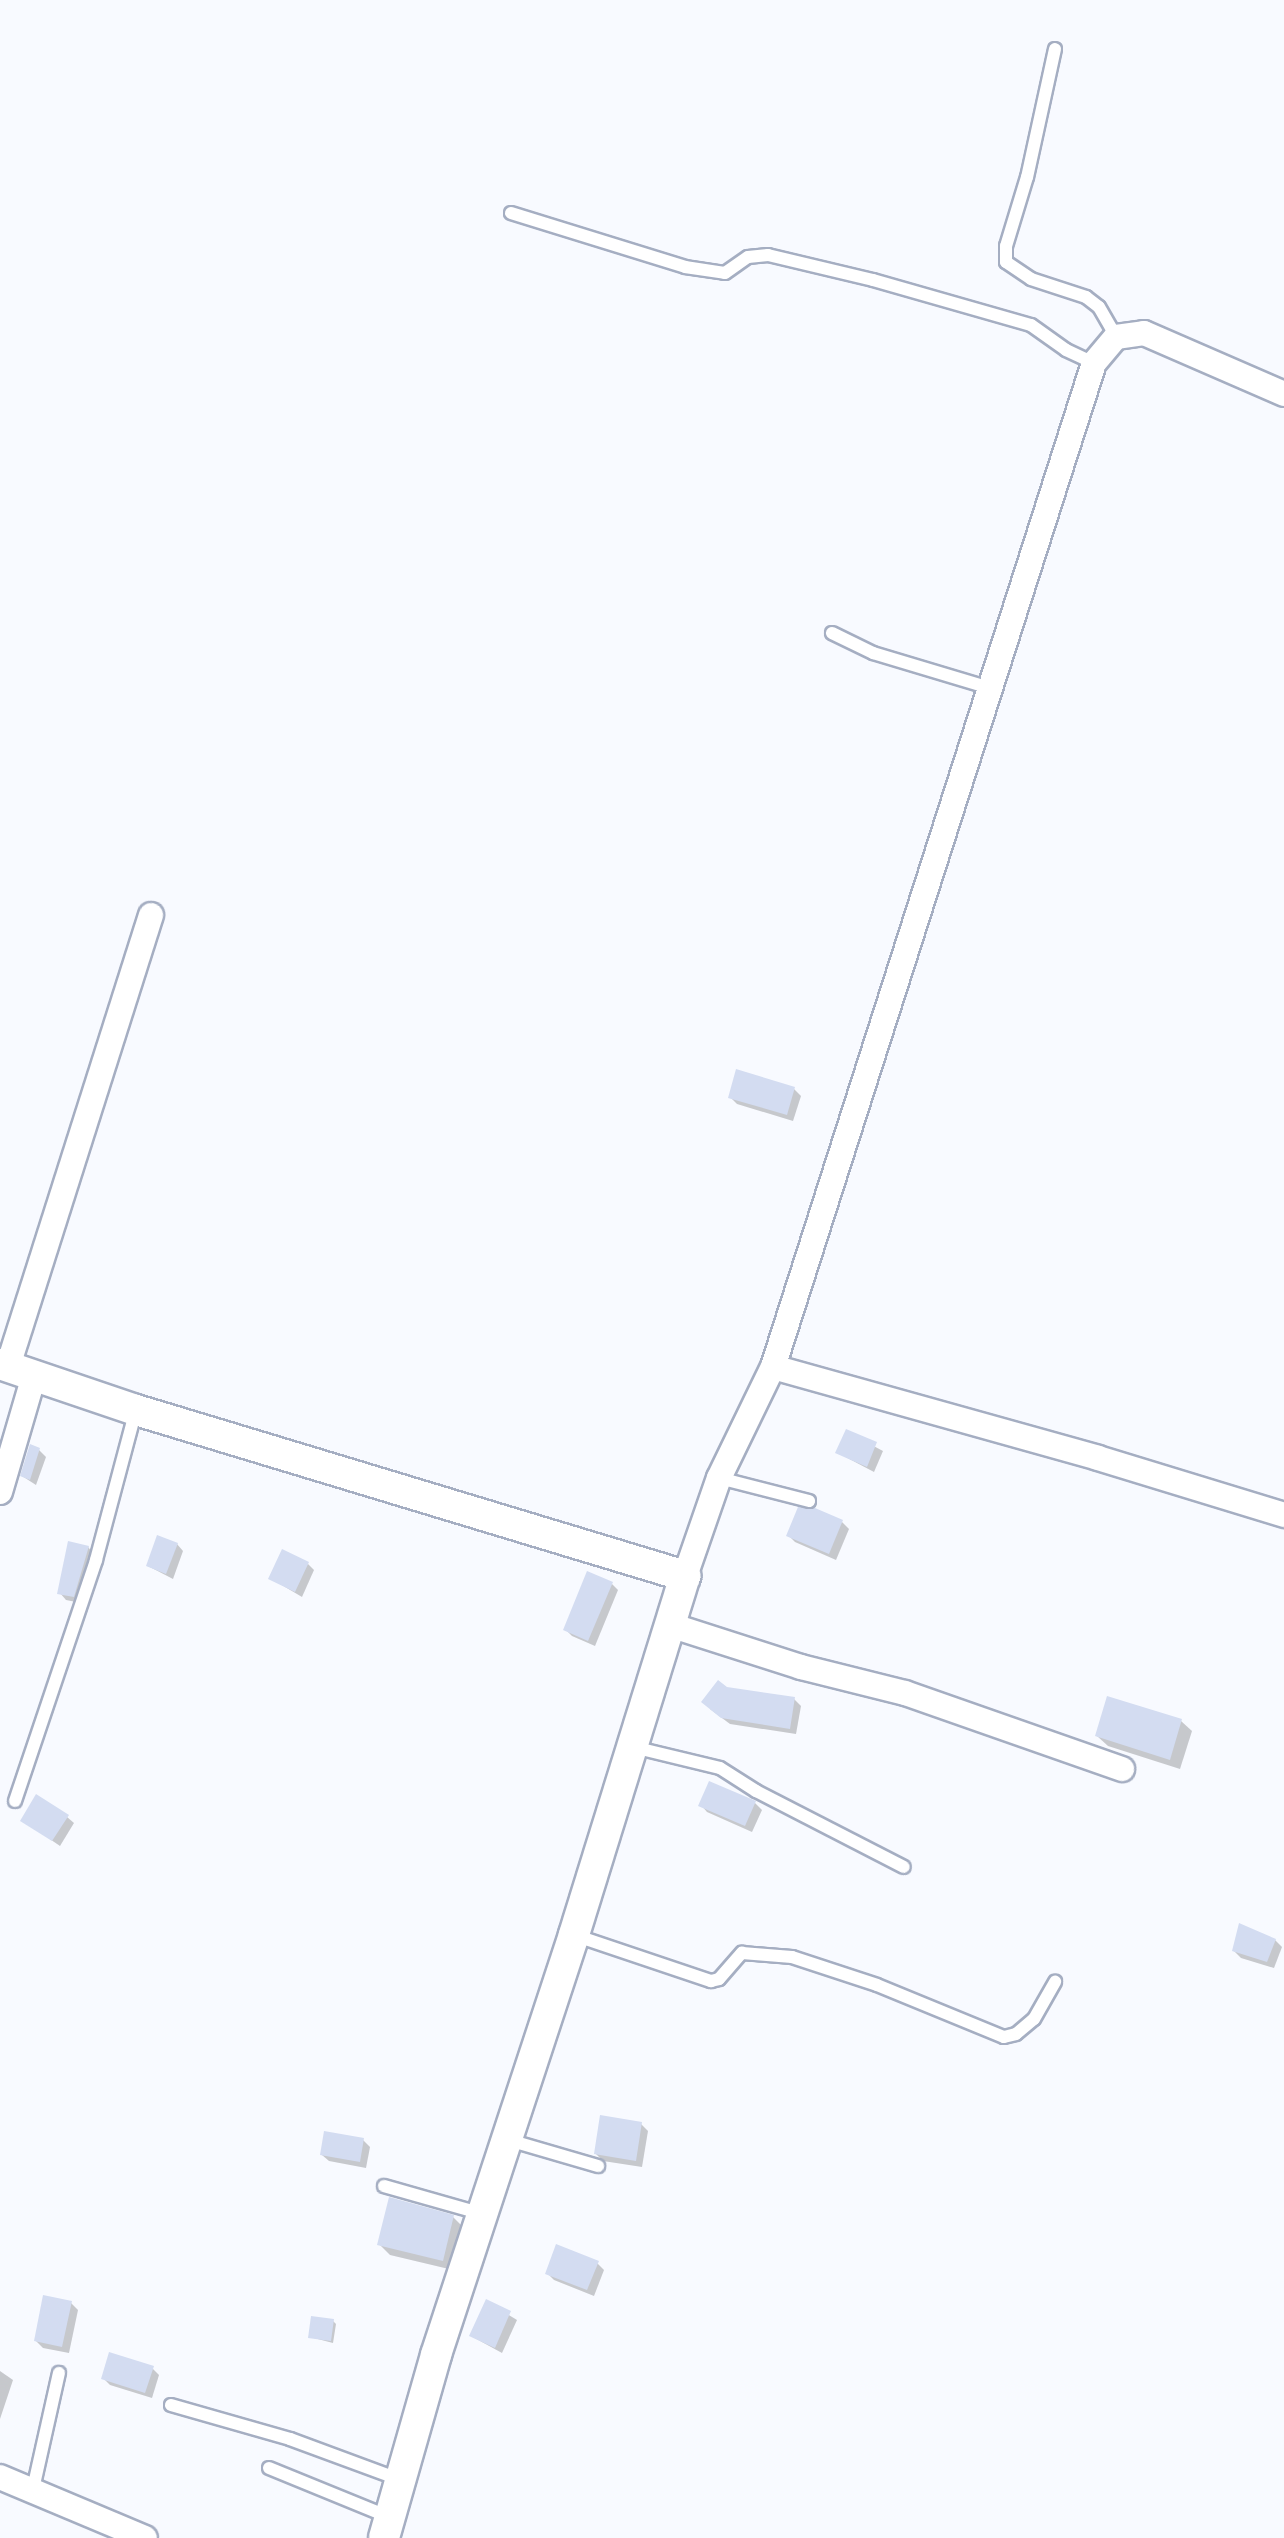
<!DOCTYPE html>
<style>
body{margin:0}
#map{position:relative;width:1284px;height:2538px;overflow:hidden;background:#f8faff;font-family:"Nunito Sans",sans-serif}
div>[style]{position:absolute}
.shadow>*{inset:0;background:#0003}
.building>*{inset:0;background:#d3dcf1}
.roads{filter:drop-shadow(2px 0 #a5aec2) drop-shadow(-2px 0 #a5aec2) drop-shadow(0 2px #a5aec2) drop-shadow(0 -2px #a5aec2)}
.service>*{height:12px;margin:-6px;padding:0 6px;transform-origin:6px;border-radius:6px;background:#fff}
.minor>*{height:24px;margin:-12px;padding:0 12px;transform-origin:12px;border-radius:12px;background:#fff}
.tertiary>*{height:30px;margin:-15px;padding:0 15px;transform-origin:15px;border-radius:15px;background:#fff}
span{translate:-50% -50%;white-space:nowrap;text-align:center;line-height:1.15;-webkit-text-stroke:8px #fff;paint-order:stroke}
</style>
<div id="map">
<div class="shadow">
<i style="clip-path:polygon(794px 1089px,801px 1096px,793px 1121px,737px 1104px,730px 1097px)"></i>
<i style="clip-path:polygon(847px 1432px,883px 1451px,874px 1472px,838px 1453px)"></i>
<i style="clip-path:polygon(39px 1450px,46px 1457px,36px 1485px,22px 1476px)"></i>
<i style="clip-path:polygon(842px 1522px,849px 1529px,836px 1560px,795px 1542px,788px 1535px)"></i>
<i style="clip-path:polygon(177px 1544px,183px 1551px,173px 1579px,148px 1566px)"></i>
<i style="clip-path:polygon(88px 1547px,94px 1554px,81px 1603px,66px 1600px,60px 1593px)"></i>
<i style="clip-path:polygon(308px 1564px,314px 1570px,302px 1597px,270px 1578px)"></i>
<i style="clip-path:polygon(611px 1583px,618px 1590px,595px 1646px,572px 1636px,565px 1629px)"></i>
<i style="clip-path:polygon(727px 1689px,794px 1699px,801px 1706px,796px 1734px,730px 1724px,710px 1709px)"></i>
<i style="clip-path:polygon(1181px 1721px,1192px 1731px,1180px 1769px,1108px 1746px,1097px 1736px)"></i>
<i style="clip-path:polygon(755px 1803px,762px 1810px,752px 1832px,707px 1812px,701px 1805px)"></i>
<i style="clip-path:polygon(67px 1817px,74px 1823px,60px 1846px,22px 1820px)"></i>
<i style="clip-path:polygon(1275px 1940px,1282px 1947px,1274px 1968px,1241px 1958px,1234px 1951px)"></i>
<i style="clip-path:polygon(641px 2124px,648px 2131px,642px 2167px,603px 2161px,596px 2154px)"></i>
<i style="clip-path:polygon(363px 2140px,370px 2147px,366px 2168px,329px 2161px,322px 2155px)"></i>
<i style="clip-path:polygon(453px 2217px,464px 2228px,453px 2270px,390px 2255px,379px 2244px)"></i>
<i style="clip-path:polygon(597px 2263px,604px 2270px,594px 2296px,554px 2280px,547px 2273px)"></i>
<i style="clip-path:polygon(487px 2302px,517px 2320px,502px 2353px,471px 2336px)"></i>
<i style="clip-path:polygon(71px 2303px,78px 2310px,69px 2353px,43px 2348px,36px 2341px)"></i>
<i style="clip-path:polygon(333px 2321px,336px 2324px,333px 2343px,310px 2337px)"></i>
<i style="clip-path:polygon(152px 2368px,159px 2375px,152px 2398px,110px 2385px,103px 2378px)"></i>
<i style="clip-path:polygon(0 2371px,13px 2380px,0 2419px)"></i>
</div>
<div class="building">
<i style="clip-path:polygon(736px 1069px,795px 1087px,787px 1115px,728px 1098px)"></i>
<i style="clip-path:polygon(846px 1429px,877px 1442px,867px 1467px,835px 1453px)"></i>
<i style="clip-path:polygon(30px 1444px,40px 1448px,30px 1480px,20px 1476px)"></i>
<i style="clip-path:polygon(798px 1507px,815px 1508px,843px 1520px,829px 1554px,786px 1536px)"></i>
<i style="clip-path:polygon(157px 1535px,178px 1543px,166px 1574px,146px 1566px)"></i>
<i style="clip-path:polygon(68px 1541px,89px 1546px,74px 1597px,57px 1594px)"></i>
<i style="clip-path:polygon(282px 1549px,309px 1562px,295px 1592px,268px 1579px)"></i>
<i style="clip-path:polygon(587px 1571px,613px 1582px,588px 1641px,563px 1630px)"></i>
<i style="clip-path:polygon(718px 1680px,727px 1687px,795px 1697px,790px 1729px,721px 1718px,701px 1702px)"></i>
<i style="clip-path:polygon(1107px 1696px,1182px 1719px,1170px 1760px,1095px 1736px)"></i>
<i style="clip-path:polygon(709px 1781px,756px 1801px,745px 1826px,698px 1806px)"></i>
<i style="clip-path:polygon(36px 1794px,69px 1815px,52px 1841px,20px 1821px)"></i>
<i style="clip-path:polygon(1239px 1923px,1276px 1939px,1267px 1962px,1232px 1951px)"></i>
<i style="clip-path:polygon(600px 2115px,642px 2122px,636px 2161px,594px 2154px)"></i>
<i style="clip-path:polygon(324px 2131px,364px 2138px,360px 2162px,320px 2155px)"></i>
<i style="clip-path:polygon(389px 2197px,454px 2215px,443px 2261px,377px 2245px)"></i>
<i style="clip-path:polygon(556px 2244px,599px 2261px,587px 2290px,545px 2274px)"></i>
<i style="clip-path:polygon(43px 2295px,72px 2301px,62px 2347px,34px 2341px)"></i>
<i style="clip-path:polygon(486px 2299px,511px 2311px,495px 2348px,469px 2336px)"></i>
<i style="clip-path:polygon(311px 2316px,334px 2319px,331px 2341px,308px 2338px)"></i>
<i style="clip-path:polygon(109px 2352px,154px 2366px,145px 2393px,101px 2379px)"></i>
</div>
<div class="roads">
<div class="service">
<i style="left:1055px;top:49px;width:131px;rotate:102.3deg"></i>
<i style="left:1027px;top:177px;width:72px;rotate:106.9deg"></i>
<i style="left:1006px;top:246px;width:16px;rotate:90deg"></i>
<i style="left:1006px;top:262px;width:30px;rotate:34deg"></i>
<i style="left:1031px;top:279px;width:58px;rotate:18.1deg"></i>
<i style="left:1086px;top:297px;width:16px;rotate:38deg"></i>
<i style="left:1099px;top:307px;width:34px;rotate:60deg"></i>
<i style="left:511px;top:213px;width:182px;rotate:17.2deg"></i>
<i style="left:685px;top:267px;width:40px;rotate:8.5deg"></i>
<i style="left:725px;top:273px;width:28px;rotate:-35deg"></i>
<i style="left:748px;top:257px;width:20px;rotate:-6deg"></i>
<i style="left:768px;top:255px;width:108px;rotate:13.4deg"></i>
<i style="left:873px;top:280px;width:164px;rotate:15.9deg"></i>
<i style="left:1031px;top:325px;width:43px;rotate:35.5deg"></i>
<i style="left:1066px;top:350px;width:31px;rotate:25deg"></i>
<i style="left:832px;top:633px;width:46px;rotate:26deg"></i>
<i style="left:873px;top:653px;width:122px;rotate:16.7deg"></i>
<i style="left:719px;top:1478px;width:93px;rotate:14.3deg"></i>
<i style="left:633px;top:1747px;width:89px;rotate:13.6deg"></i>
<i style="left:720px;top:1768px;width:43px;rotate:32.6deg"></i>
<i style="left:756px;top:1791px;width:166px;rotate:27.2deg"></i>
<i style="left:15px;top:1801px;width:254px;rotate:-71.4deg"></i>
<i style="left:96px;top:1560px;width:155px;rotate:-75.1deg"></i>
<i style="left:574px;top:1935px;width:145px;rotate:18.6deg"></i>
<i style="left:711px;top:1981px;width:8px;rotate:-14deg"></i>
<i style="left:719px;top:1979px;width:35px;rotate:-49deg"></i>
<i style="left:742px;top:1953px;width:50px;rotate:4.6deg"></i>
<i style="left:792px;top:1957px;width:89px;rotate:18.2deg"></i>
<i style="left:877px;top:1985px;width:137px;rotate:22.3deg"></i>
<i style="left:1004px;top:2037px;width:12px;rotate:-14deg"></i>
<i style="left:1016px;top:2034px;width:23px;rotate:-40deg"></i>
<i style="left:1034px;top:2019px;width:43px;rotate:-60.4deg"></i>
<i style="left:505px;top:2139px;width:97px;rotate:16.2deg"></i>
<i style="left:384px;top:2186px;width:103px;rotate:15.8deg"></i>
<i style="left:171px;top:2405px;width:124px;rotate:15.9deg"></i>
<i style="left:290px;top:2439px;width:118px;rotate:20.3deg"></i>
<i style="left:269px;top:2468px;width:130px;rotate:22.2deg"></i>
<i style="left:33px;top:2489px;width:119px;rotate:-77.4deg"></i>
</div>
<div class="minor">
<i style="left:8px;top:1366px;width:473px;rotate:-72.4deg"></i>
<i style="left:773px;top:1367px;width:337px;rotate:15.6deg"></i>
<i style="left:1098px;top:1458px;width:195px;rotate:17deg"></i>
<i style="left:0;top:1492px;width:121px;rotate:-73.7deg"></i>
<i style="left:685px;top:1576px;width:104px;rotate:-70.9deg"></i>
<i style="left:719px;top:1478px;width:123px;rotate:-64.1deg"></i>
<i style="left:773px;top:1367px;width:1054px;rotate:-72.27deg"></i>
<i style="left:1094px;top:363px;width:34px;rotate:-50deg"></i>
<i style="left:1116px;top:337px;width:28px;rotate:-8deg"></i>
<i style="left:1144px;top:333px;width:153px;rotate:23.5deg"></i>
<i style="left:670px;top:1625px;width:138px;rotate:17.8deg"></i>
<i style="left:801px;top:1667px;width:107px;rotate:14deg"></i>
<i style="left:905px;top:1693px;width:230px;rotate:19.3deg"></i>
<i style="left:0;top:2477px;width:157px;rotate:22.8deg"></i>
</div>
<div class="tertiary">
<i style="left:0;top:1364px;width:144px;rotate:18.7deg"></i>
<i style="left:136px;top:1410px;width:574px;rotate:16.82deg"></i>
<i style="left:685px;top:1576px;width:376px;rotate:107.2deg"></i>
<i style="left:574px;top:1935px;width:442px;rotate:108.2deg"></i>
<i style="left:436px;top:2355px;width:190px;rotate:105.9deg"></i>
</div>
</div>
</div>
